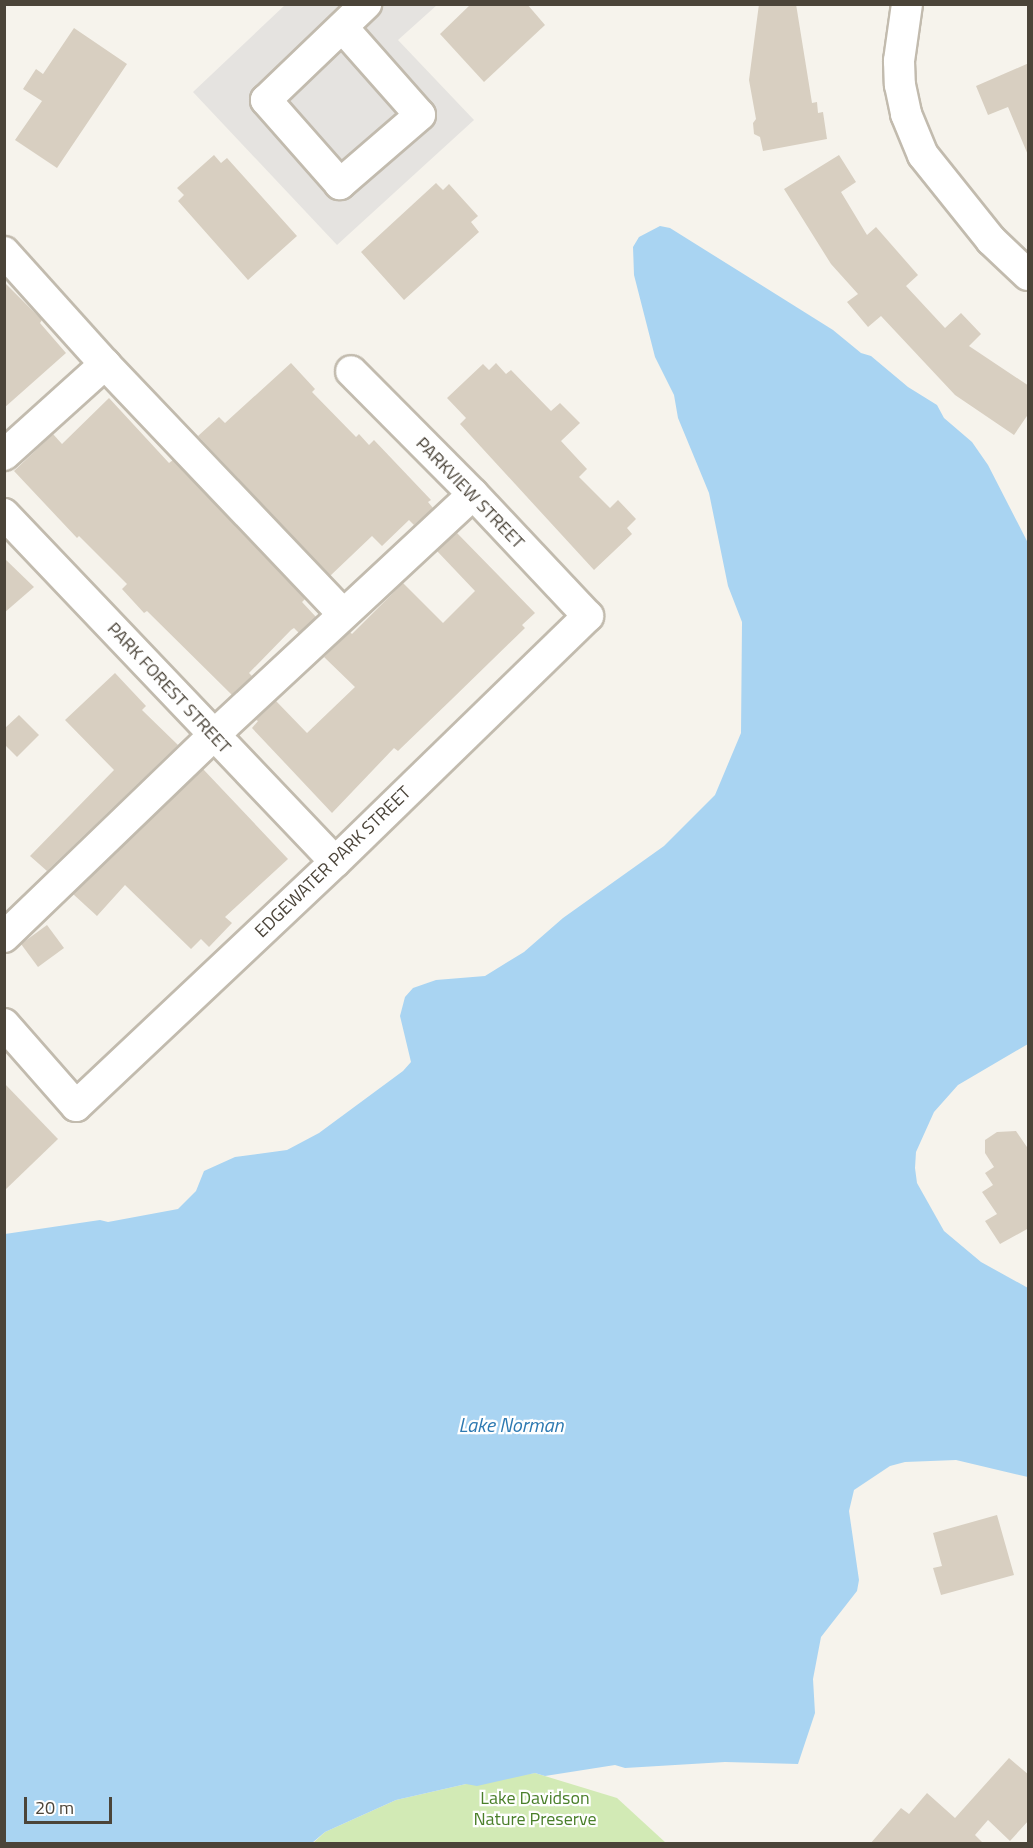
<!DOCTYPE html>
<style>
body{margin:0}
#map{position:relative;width:1033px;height:1848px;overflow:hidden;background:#f6f3ec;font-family:"Titillium Web",sans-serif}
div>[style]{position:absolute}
.green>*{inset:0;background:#d2eab5}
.parking>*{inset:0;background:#e5e3e0}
.water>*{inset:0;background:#a9d4f2}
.building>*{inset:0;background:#d8cfc1}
.roads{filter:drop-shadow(2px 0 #c2bbae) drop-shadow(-2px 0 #c2bbae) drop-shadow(0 2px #c2bbae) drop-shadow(0 -2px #c2bbae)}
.minor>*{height:30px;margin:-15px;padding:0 15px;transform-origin:15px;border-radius:15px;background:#fff}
span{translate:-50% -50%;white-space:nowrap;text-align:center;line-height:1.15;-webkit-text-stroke:4.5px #fff;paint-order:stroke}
.street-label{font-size:18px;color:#4b4439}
.park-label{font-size:18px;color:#4a7f2a}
.water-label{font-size:20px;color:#2e7ab2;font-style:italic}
.frame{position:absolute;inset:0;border:6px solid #4b4439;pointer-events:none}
.scale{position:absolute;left:24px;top:1797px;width:88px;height:27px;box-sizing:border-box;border:3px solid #4b4439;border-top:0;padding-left:8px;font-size:18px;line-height:21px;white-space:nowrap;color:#4b4439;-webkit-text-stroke:4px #fff;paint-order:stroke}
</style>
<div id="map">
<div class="green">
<i style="clip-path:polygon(535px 1773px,617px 1798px,666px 1843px,312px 1844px,325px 1832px,396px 1800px,466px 1784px)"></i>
</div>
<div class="parking">
<i style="clip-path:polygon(285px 5px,437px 5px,398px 40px,474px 120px,337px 245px,193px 92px)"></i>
</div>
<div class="water">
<i style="clip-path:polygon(660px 226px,670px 228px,833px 330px,861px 353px,871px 356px,908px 387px,937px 405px,944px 418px,972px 442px,988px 465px,1028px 543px,1028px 1044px,958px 1085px,934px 1112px,916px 1152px,915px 1168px,917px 1183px,944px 1231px,981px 1262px,1028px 1288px,1028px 1477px,956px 1460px,905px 1462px,890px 1466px,854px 1490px,849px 1511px,859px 1580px,857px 1591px,821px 1637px,813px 1679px,815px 1713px,798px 1764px,725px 1762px,625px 1768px,615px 1765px,545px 1776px,535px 1773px,477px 1786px,466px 1784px,396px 1800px,325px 1832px,312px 1843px,5px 1843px,5px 1234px,100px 1220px,108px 1222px,178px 1209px,196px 1191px,204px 1171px,235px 1157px,287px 1150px,319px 1133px,403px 1071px,411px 1062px,400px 1016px,405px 997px,413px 988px,436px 980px,485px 976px,524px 952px,563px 918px,664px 846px,715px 795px,741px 733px,742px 622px,728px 586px,709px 493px,678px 418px,674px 395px,655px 357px,634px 275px,633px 247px,639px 237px)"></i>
</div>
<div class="building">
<i style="clip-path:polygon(471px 4px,527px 4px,545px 25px,484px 82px,440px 34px)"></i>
<i style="clip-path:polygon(759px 4px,796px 4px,812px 103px,817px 102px,818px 113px,823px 112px,827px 139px,763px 151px,760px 137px,754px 134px,753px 123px,756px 119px,749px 80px)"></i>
<i style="clip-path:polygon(74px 28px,127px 64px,57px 168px,15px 140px,42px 101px,23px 89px,36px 69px,43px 74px)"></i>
<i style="clip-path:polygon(1029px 63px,1029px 155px,1028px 155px,1008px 107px,988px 115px,976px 86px)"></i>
<i style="clip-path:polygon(214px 155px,221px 163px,227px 158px,297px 236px,248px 280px,178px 201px,184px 195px,177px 188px)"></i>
<i style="clip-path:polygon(839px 155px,856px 182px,841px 192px,867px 235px,876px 227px,918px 275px,906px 286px,945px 328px,961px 313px,981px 334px,969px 346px,1029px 386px,1029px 413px,1014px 435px,955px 395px,881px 316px,868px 327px,847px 302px,858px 294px,831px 264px,784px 189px)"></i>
<i style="clip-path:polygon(436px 183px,443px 190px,449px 184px,478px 216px,471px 222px,479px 232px,404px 300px,361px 252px)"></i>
<i style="clip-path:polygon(4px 282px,42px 320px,40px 323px,66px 353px,4px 408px)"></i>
<i style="clip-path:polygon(291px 363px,315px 389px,312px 392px,356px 437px,359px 434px,369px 445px,374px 440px,431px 500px,428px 502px,433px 508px,414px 525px,409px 520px,382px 546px,372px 536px,330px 576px,198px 436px,219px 417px,225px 423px)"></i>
<i style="clip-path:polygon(496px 363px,506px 374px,511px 370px,551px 411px,560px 403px,580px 423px,561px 441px,587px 469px,579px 477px,610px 508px,618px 500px,636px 519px,627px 528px,632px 534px,594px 570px,460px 424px,466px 418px,447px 398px,483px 364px,489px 370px)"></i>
<i style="clip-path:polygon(109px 398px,169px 463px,173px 460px,305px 599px,302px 602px,316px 617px,299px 633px,294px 628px,291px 630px,249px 673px,252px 676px,232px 695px,147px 611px,144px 613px,122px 589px,127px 584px,79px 536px,77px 538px,14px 471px,53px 434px,62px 444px)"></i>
<i style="clip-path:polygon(457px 533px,535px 613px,522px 625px,525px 628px,451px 700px,398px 751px,394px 748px,332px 813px,252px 728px,258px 721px,256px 720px,276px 701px,307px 733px,355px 687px,324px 657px,350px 632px,352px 634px,403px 583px,443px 623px,475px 591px,437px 551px)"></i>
<i style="clip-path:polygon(4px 558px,34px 587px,4px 613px)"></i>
<i style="clip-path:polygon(115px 673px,146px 706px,142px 710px,178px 745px,47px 871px,30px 856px,114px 770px,65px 720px)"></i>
<i style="clip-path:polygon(19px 715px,39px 735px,17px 757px,4px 744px,4px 729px)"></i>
<i style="clip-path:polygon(203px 769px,288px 859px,225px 917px,232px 923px,209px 947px,201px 939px,191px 949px,125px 885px,97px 916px,73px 894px)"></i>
<i style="clip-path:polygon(47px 925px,64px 948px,38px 967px,21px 944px)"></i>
<i style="clip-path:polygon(4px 1083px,58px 1139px,4px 1191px)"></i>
<i style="clip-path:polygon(1016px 1131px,1029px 1150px,1029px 1228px,1000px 1244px,985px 1221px,997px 1214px,982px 1192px,993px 1185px,985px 1173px,994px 1167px,985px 1153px,985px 1140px,997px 1132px)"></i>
<i style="clip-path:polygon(997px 1515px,1014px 1575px,941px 1595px,933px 1568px,942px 1566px,933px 1533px)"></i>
<i style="clip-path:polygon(1009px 1758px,1029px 1775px,1029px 1820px,1010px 1841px,988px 1820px,975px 1835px,984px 1844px,870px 1844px,901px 1808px,909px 1814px,927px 1793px,955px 1818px)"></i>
</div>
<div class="roads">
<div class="minor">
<i style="left:907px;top:4px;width:58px;rotate:98deg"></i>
<i style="left:899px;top:61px;width:24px;rotate:88deg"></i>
<i style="left:900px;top:85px;width:30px;rotate:78deg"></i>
<i style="left:906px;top:114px;width:44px;rotate:67.5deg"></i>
<i style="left:923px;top:155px;width:109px;rotate:51.3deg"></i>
<i style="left:991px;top:240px;width:51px;rotate:43.4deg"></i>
<i style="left:343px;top:28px;width:116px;rotate:48.5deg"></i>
<i style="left:420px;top:115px;width:106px;rotate:139.2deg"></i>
<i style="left:340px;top:184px;width:112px;rotate:-131.4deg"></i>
<i style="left:266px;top:100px;width:139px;rotate:-43.8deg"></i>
<i style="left:4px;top:252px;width:151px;rotate:48deg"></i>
<i style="left:105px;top:364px;width:345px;rotate:46.4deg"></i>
<i style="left:4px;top:455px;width:136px;rotate:-42deg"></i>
<i style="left:4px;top:514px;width:480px;rotate:46.4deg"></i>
<i style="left:4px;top:937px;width:290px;rotate:-43.9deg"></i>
<i style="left:213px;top:736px;width:355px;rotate:-42.9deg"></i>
<i style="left:4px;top:1024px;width:109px;rotate:48.7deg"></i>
<i style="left:76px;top:1106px;width:356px;rotate:-43.3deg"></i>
<i style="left:335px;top:862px;width:353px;rotate:-44.2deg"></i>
<i style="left:588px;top:616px;width:168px;rotate:-133.3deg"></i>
<i style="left:473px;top:494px;width:173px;rotate:-134.8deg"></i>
</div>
</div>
<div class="street-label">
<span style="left:470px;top:493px;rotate:46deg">PARKVIEW STREET</span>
<span style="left:169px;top:688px;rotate:47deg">PARK FOREST STREET</span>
<span style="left:333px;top:862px;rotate:-44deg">EDGEWATER PARK STREET</span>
</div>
<div class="park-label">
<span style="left:535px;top:1809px">Lake Davidson<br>Nature Preserve</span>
</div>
<div class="water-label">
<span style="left:511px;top:1424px">Lake Norman</span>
</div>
<div class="frame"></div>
<div class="scale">20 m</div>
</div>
